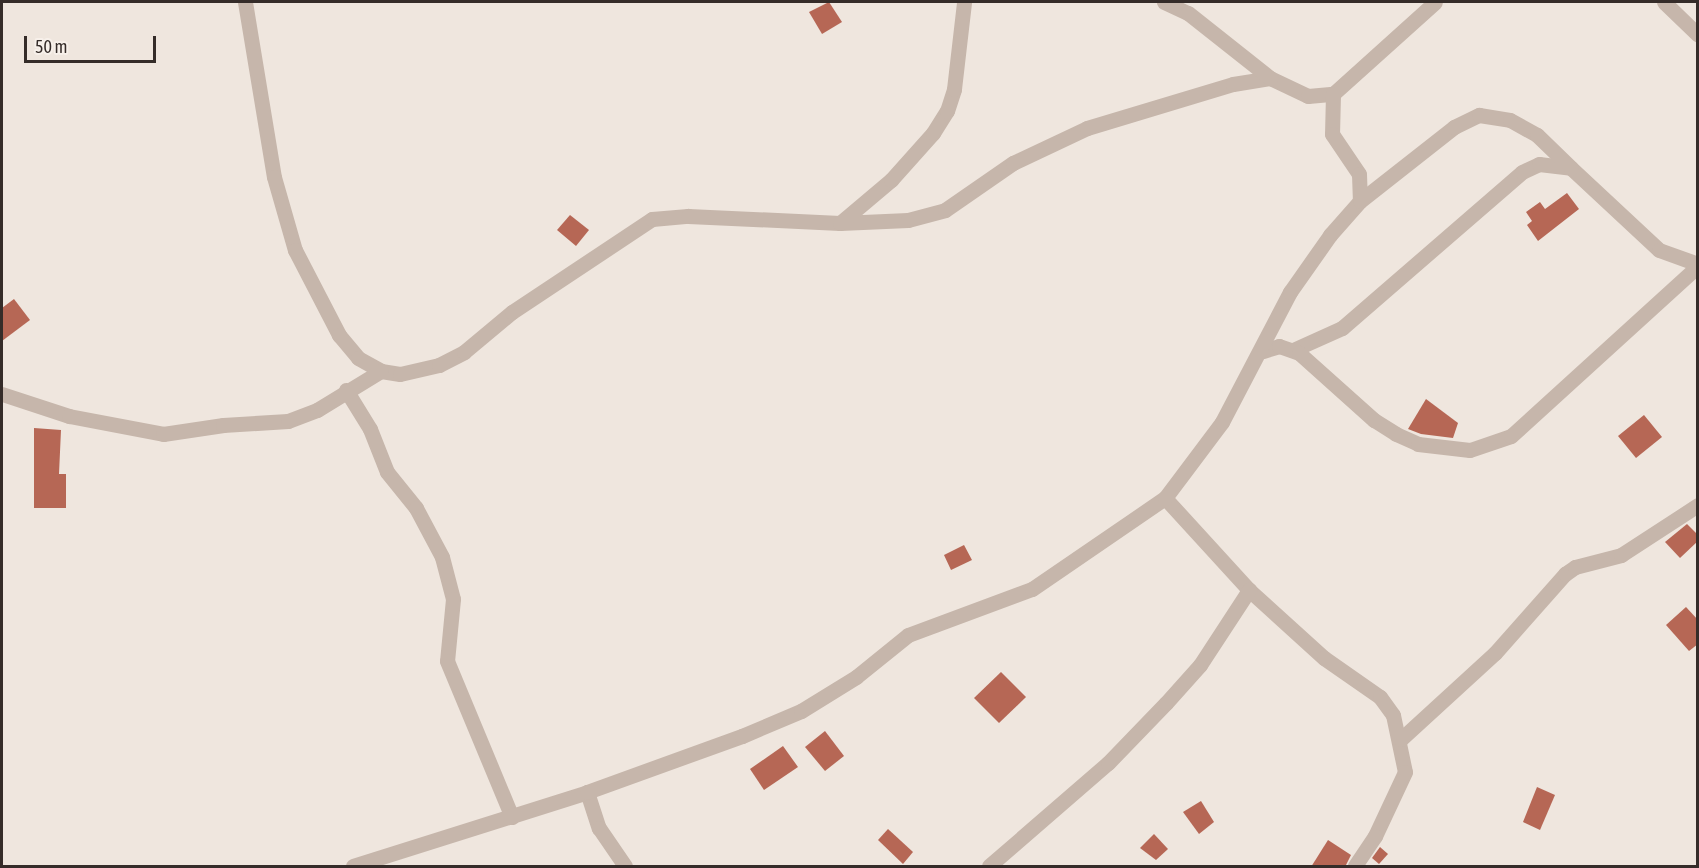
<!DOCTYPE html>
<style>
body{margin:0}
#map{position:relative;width:1699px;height:868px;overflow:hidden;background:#efe6de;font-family:"Asap Condensed",sans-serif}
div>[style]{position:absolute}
.building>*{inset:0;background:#b66755}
.minor>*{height:15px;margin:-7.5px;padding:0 7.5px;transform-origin:7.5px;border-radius:7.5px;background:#c6b6ab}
span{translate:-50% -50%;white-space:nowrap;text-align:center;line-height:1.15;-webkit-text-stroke:4.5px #f7f0ea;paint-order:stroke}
.frame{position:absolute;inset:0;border:3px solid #352c29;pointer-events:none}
.scale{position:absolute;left:24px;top:36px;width:132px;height:27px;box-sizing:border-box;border:3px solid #352c29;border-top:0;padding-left:8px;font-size:18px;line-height:21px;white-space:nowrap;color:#352c29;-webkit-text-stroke:4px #f7f0ea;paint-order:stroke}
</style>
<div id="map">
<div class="building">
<i style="clip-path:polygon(829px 2px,842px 22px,822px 34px,809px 12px)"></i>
<i style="clip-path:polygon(1567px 193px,1579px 209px,1538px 241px,1527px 225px,1532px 221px,1526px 212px,1540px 202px,1545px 209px)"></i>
<i style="clip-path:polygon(570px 215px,589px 230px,576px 246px,557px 230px)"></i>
<i style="clip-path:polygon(14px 299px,30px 320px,2px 341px,2px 308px)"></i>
<i style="clip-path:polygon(1426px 399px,1458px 423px,1453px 438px,1421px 434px,1408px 429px)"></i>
<i style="clip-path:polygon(1644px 415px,1662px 437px,1636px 458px,1618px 436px)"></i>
<i style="clip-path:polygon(34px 428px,61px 430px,59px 474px,66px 474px,66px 508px,34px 508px)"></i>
<i style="clip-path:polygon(1687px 524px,1698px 535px,1698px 541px,1680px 558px,1665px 542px)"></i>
<i style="clip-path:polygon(964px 545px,972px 560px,951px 570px,944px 555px)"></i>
<i style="clip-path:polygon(1686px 607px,1698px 620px,1698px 644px,1689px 651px,1666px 625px)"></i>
<i style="clip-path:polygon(1001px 672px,1026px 697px,999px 723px,974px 698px)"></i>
<i style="clip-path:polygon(825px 731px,844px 756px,825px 771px,805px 747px)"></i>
<i style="clip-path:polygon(783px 746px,798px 767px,764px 790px,750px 769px)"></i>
<i style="clip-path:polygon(1537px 787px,1555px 795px,1540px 830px,1523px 822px)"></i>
<i style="clip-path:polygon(1201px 801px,1214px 822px,1199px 834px,1183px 812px)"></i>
<i style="clip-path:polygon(888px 829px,913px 852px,903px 864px,878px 840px)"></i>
<i style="clip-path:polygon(1154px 834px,1168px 849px,1156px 860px,1140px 848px)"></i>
<i style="clip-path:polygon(1328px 840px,1351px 855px,1345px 867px,1311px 867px)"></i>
<i style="clip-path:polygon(1380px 847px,1388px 854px,1379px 864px,1372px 858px)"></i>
</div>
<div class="minor">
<i style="left:245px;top:2px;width:177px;rotate:80.6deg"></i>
<i style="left:274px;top:177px;width:76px;rotate:74deg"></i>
<i style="left:295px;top:250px;width:96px;rotate:62.6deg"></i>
<i style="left:339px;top:335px;width:30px;rotate:50deg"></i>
<i style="left:358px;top:358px;width:26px;rotate:29deg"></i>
<i style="left:381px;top:371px;width:19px;rotate:9deg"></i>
<i style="left:400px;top:374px;width:40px;rotate:-13deg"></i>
<i style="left:439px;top:365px;width:28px;rotate:-27deg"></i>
<i style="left:464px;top:352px;width:62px;rotate:-39.8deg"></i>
<i style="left:512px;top:312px;width:168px;rotate:-33.6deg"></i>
<i style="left:652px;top:219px;width:36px;rotate:-5deg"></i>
<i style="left:688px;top:216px;width:152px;rotate:2.6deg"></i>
<i style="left:840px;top:223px;width:68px;rotate:-2.5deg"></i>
<i style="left:908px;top:220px;width:38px;rotate:-15deg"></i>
<i style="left:945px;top:210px;width:83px;rotate:-34.7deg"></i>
<i style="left:1013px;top:163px;width:82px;rotate:-25.3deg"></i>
<i style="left:1087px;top:128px;width:152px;rotate:-16.8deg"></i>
<i style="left:1233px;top:84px;width:37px;rotate:-9deg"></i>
<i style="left:1270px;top:78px;width:42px;rotate:25.3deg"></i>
<i style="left:1308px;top:96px;width:25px;rotate:-5deg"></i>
<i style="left:1333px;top:94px;width:137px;rotate:-42deg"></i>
<i style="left:1164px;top:2px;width:26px;rotate:25deg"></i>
<i style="left:1188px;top:13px;width:105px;rotate:38.4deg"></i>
<i style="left:1664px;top:2px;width:47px;rotate:44.1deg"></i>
<i style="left:1333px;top:94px;width:40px;rotate:91.4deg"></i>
<i style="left:1332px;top:134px;width:48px;rotate:56deg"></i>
<i style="left:1359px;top:174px;width:27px;rotate:88deg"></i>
<i style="left:840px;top:223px;width:67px;rotate:-40.1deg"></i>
<i style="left:891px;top:180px;width:63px;rotate:-48.2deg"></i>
<i style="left:933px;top:133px;width:26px;rotate:-58deg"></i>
<i style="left:947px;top:111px;width:23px;rotate:-72deg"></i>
<i style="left:954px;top:89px;width:88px;rotate:-83.4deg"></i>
<i style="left:1293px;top:350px;width:54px;rotate:-24.2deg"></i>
<i style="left:1342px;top:328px;width:238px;rotate:-40.9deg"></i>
<i style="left:1522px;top:172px;width:19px;rotate:-25deg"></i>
<i style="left:1539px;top:164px;width:32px;rotate:7deg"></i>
<i style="left:1571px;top:168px;width:120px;rotate:43deg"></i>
<i style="left:1659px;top:250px;width:41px;rotate:19.7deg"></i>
<i style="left:1263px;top:351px;width:17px;rotate:-17deg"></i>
<i style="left:1279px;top:346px;width:21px;rotate:19deg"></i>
<i style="left:1299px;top:353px;width:101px;rotate:41.8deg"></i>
<i style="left:1374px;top:420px;width:26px;rotate:32deg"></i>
<i style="left:1396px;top:434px;width:24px;rotate:24deg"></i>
<i style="left:1418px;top:444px;width:52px;rotate:6.6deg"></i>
<i style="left:1470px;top:450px;width:43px;rotate:-18.9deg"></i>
<i style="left:1511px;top:436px;width:253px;rotate:-42.3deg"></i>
<i style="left:346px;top:390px;width:46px;rotate:58.4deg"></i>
<i style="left:370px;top:429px;width:46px;rotate:68.4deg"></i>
<i style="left:387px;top:472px;width:46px;rotate:51.1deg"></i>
<i style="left:416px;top:508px;width:55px;rotate:62deg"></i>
<i style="left:442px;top:557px;width:43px;rotate:75.3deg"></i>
<i style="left:453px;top:599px;width:62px;rotate:95.5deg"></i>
<i style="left:447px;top:661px;width:169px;rotate:67.4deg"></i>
<i style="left:2px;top:394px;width:71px;rotate:18.2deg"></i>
<i style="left:69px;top:416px;width:96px;rotate:10.8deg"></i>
<i style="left:163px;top:434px;width:61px;rotate:-8.5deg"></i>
<i style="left:223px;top:425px;width:65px;rotate:-3.5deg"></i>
<i style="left:288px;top:421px;width:31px;rotate:-21deg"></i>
<i style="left:317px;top:410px;width:75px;rotate:-31.4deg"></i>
<i style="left:1165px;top:498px;width:125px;rotate:47.6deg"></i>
<i style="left:1249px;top:590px;width:101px;rotate:42.2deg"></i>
<i style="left:1324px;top:658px;width:68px;rotate:34.9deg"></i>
<i style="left:1380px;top:697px;width:22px;rotate:54deg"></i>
<i style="left:1393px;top:715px;width:58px;rotate:78.1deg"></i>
<i style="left:1405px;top:772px;width:71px;rotate:115.1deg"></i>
<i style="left:1375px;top:836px;width:36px;rotate:124deg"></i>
<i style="left:1401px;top:739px;width:127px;rotate:-42.5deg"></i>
<i style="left:1495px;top:653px;width:106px;rotate:-48.5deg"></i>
<i style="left:1565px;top:574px;width:12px;rotate:-35deg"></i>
<i style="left:1575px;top:567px;width:48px;rotate:-14.6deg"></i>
<i style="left:1621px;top:555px;width:92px;rotate:-33deg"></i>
<i style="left:587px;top:792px;width:38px;rotate:72deg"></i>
<i style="left:599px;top:828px;width:46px;rotate:55.6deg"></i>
<i style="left:353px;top:866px;width:245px;rotate:-17.5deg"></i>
<i style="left:587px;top:792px;width:165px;rotate:-19.9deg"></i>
<i style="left:742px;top:736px;width:64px;rotate:-23deg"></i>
<i style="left:801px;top:711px;width:65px;rotate:-31.7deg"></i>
<i style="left:856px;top:677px;width:67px;rotate:-38.9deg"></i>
<i style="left:908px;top:635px;width:132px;rotate:-20.4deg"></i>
<i style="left:1032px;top:589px;width:161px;rotate:-34.4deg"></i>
<i style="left:1165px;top:498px;width:95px;rotate:-53.1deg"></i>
<i style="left:1222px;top:422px;width:147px;rotate:-62.4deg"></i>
<i style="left:1290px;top:292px;width:70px;rotate:-54.9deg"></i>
<i style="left:1330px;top:235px;width:45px;rotate:-48.6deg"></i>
<i style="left:1360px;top:201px;width:120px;rotate:-38.2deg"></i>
<i style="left:1454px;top:127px;width:28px;rotate:-26deg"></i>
<i style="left:1479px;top:115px;width:31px;rotate:9deg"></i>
<i style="left:1510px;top:120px;width:31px;rotate:29deg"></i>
<i style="left:1537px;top:135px;width:47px;rotate:44.1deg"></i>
<i style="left:989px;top:866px;width:157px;rotate:-40.9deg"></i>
<i style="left:1108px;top:763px;width:83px;rotate:-46deg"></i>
<i style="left:1166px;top:703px;width:51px;rotate:-48.2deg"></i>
<i style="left:1200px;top:665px;width:90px;rotate:-56.8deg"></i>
</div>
<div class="frame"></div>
<div class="scale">50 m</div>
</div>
